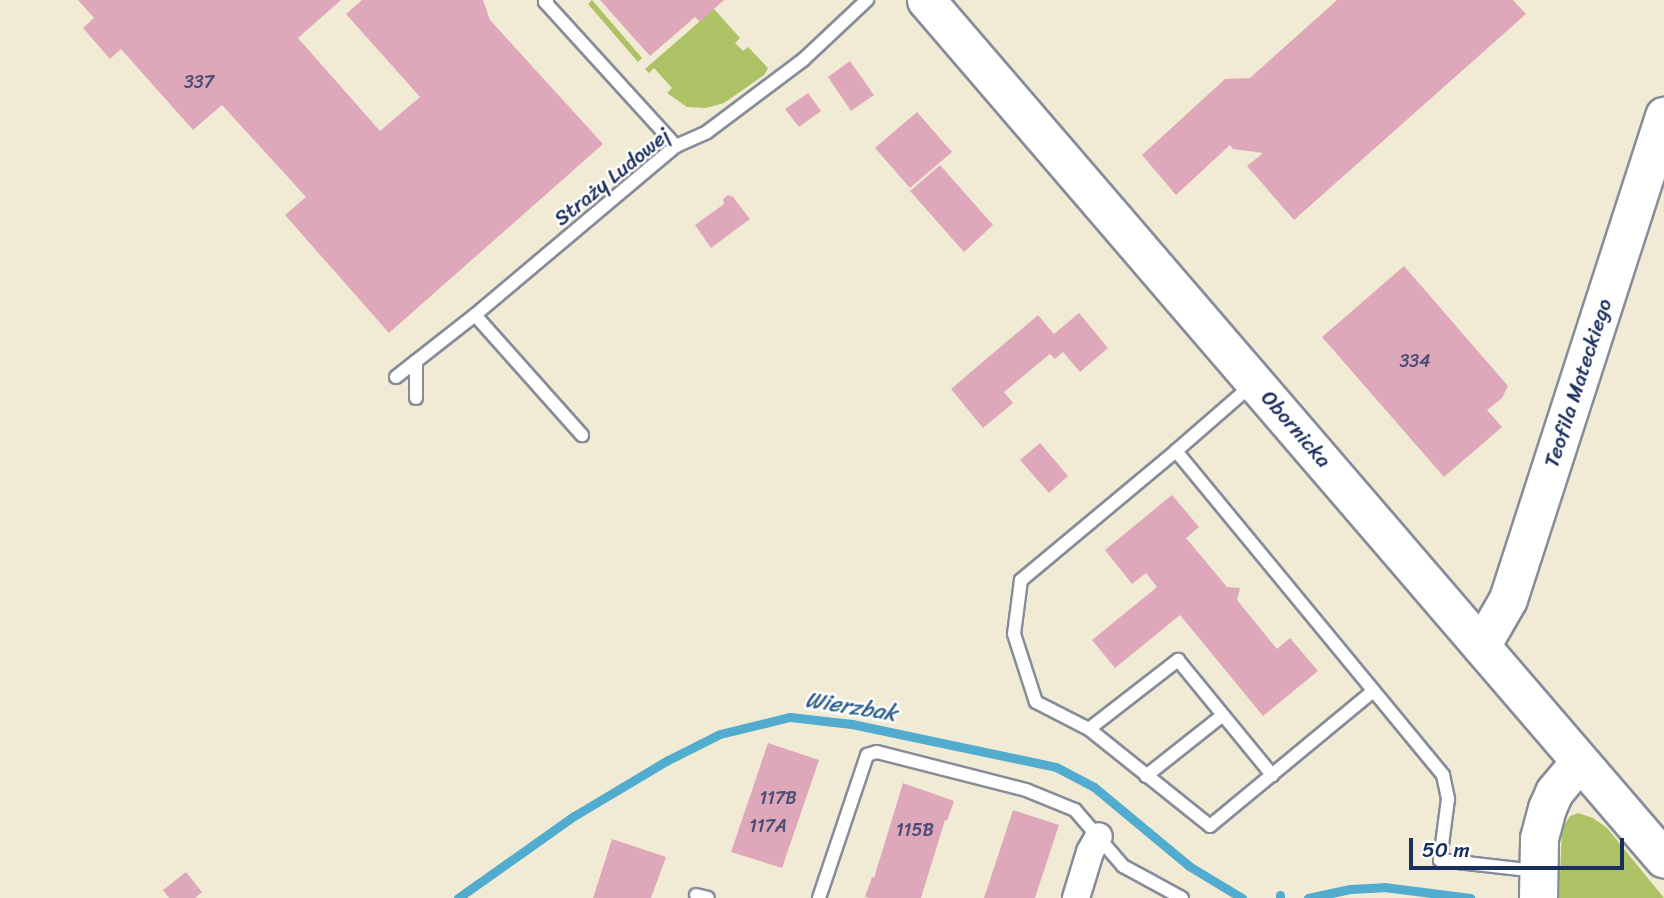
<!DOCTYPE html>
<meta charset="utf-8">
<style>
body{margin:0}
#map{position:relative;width:1664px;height:898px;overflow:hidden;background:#f1ebd5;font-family:Sriracha,sans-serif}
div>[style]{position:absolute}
.green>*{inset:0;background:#adc165}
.stream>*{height:9px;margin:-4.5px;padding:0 4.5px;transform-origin:4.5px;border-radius:4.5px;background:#51accf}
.building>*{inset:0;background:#dfa8ba}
.roads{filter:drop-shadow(2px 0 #868d9a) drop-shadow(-2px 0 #868d9a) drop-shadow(0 2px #868d9a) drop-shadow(0 -2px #868d9a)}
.lane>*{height:12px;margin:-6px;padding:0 6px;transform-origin:6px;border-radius:6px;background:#fff}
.street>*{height:26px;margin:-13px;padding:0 13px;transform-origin:13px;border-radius:13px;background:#fff}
.secondary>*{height:37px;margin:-18.5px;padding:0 18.5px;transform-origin:18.5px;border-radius:18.5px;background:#fff}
span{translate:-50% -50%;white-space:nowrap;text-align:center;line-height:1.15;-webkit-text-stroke:5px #fff;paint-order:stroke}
.number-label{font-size:18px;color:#4c4d75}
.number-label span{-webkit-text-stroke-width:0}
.street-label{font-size:21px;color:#1b2f5e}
.water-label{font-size:23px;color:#31618b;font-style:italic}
.scale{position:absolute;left:1409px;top:838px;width:215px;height:32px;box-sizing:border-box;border:4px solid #1b2f5e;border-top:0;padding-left:9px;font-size:21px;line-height:24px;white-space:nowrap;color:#1b2f5e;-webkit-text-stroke:5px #fff;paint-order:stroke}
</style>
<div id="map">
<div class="green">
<i style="clip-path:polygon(592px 0,642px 58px,638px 62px,588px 4px)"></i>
<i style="clip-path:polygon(714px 9px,740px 38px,735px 43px,743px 51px,748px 47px,768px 68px,764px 75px,724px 103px,706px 108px,687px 107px,667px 93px,672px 88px,654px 68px,649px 73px,645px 69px)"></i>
<i style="clip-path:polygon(1578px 813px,1593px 818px,1607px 828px,1664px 898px,1559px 898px,1562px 829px,1570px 816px)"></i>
</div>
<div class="stream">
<i style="left:458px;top:898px;width:142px;rotate:-35.3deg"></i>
<i style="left:574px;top:816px;width:109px;rotate:-30.8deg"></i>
<i style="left:668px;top:760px;width:58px;rotate:-26.6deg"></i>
<i style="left:720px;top:734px;width:72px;rotate:-13.7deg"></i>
<i style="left:790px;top:717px;width:62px;rotate:6.4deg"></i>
<i style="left:852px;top:724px;width:208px;rotate:11.9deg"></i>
<i style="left:1056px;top:767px;width:43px;rotate:27.8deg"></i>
<i style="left:1094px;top:787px;width:124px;rotate:39.7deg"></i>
<i style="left:1189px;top:866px;width:62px;rotate:31.1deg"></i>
<i style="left:1280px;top:898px;width:3px;rotate:-90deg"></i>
<i style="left:1308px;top:898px;width:43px;rotate:-12.1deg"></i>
<i style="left:1350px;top:889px;width:34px;rotate:-3deg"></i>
<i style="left:1384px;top:887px;width:87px;rotate:7.3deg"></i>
</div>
<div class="building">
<i style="clip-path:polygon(78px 0,341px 0,298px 38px,380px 131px,420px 97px,346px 14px,362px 0,483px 0,490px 20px,603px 144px,389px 333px,285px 215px,306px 197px,222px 105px,193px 130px,121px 49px,110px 59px,83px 28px,94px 18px)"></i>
<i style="clip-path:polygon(600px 0,724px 0,700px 22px,695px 17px,650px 56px)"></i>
<i style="clip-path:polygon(1337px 0,1513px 0,1526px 14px,1294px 220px,1247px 166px,1263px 153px,1233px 149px,1230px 145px,1176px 195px,1142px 155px,1225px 79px,1250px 78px)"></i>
<i style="clip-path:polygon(850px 61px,874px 95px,851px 111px,828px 77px)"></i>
<i style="clip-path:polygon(808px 93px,821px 111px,799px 127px,785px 109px)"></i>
<i style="clip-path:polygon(917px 112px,952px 152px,910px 188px,875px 148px)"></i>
<i style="clip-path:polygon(940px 165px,993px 225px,964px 252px,910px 191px)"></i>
<i style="clip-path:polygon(728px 195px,733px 197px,750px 219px,711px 248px,695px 225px,724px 204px,723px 199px)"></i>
<i style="clip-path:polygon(1404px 266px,1508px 386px,1502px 398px,1487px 410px,1502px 427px,1444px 477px,1322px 337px)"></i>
<i style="clip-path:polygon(1079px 313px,1108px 348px,1080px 372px,1063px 352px,1055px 359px,1050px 354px,1004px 392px,1013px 403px,983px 428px,951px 389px,1038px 315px,1054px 334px)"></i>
<i style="clip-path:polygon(1040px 443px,1068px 476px,1049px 493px,1020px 460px)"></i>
<i style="clip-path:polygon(1172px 495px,1199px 527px,1186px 538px,1227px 587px,1240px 588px,1237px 600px,1277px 649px,1290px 638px,1318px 671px,1263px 716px,1180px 615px,1115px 668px,1092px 640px,1157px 587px,1146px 573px,1132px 584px,1105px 550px)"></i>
<i style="clip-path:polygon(768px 743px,819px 760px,782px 868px,731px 852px)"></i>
<i style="clip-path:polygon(903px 783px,954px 801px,947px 821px,945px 820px,921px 898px,869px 898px,865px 897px,872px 877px,874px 878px)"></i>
<i style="clip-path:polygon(1013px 810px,1059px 825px,1035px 898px,984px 898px)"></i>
<i style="clip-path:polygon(612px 839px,666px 857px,651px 898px,593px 898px)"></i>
<i style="clip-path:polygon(186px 872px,202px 892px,195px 898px,169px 898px,163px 890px)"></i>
</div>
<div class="roads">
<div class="lane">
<i style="left:547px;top:0;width:3px;rotate:135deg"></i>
<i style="left:545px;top:2px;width:195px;rotate:47.7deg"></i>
<i style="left:475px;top:315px;width:161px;rotate:48.3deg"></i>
<i style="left:396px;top:377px;width:100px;rotate:-38.1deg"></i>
<i style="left:475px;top:315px;width:263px;rotate:-40.1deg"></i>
<i style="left:676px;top:146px;width:34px;rotate:-24deg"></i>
<i style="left:707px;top:132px;width:120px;rotate:-36.9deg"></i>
<i style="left:803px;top:60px;width:88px;rotate:-43.2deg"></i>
<i style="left:1253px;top:384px;width:102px;rotate:139deg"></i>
<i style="left:1176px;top:451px;width:420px;rotate:50.5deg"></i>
<i style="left:1443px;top:775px;width:25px;rotate:78deg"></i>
<i style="left:1448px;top:799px;width:62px;rotate:97.5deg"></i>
<i style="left:1440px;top:860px;width:98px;rotate:6.5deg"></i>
<i style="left:416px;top:398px;width:37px;rotate:-90deg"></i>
<i style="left:1176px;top:451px;width:202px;rotate:140.2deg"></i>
<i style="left:1021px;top:580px;width:54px;rotate:97.4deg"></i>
<i style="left:1014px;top:634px;width:71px;rotate:72.1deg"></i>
<i style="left:1036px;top:702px;width:59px;rotate:27deg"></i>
<i style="left:1089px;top:729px;width:155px;rotate:38.7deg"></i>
<i style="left:1210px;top:826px;width:212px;rotate:-39.6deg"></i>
<i style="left:1089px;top:729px;width:113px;rotate:-37.8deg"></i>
<i style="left:1178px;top:660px;width:149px;rotate:50.7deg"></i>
<i style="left:1146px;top:776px;width:98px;rotate:-38.4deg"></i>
<i style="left:696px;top:895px;width:12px;rotate:14deg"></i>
<i style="left:819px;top:898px;width:151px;rotate:-71.4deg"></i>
<i style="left:867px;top:755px;width:10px;rotate:-17deg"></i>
<i style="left:877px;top:752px;width:154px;rotate:14.3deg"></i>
<i style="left:1026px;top:790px;width:53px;rotate:22.2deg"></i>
<i style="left:1075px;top:810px;width:74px;rotate:49.4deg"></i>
<i style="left:1123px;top:866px;width:67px;rotate:28.5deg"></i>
</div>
<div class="street">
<i style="left:1076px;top:898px;width:48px;rotate:-73.1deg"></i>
<i style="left:1090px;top:852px;width:18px;rotate:-61deg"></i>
</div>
<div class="secondary">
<i style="left:926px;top:0;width:1132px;rotate:49.33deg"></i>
<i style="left:1481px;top:646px;width:54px;rotate:-60.1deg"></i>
<i style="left:1508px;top:599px;width:508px;rotate:-72.1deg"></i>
<i style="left:1538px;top:898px;width:60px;rotate:-89deg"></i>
<i style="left:1539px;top:838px;width:31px;rotate:-75deg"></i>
<i style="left:1547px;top:808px;width:17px;rotate:-66deg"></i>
<i style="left:1554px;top:792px;width:40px;rotate:-50deg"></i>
</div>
</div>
<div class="number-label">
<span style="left:199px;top:82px">337</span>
<span style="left:1415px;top:361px">334</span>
<span style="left:778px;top:798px">117B</span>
<span style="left:768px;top:826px">117A</span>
<span style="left:915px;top:830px">115B</span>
</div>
<div class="street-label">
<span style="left:612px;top:177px;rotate:-39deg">Straży Ludowej</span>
<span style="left:1578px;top:383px;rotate:-72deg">Teofila Mateckiego</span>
<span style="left:1296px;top:429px;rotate:49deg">Obornicka</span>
</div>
<div class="water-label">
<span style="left:851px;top:707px;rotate:9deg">Wierzbak</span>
</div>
<div class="scale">50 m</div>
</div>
